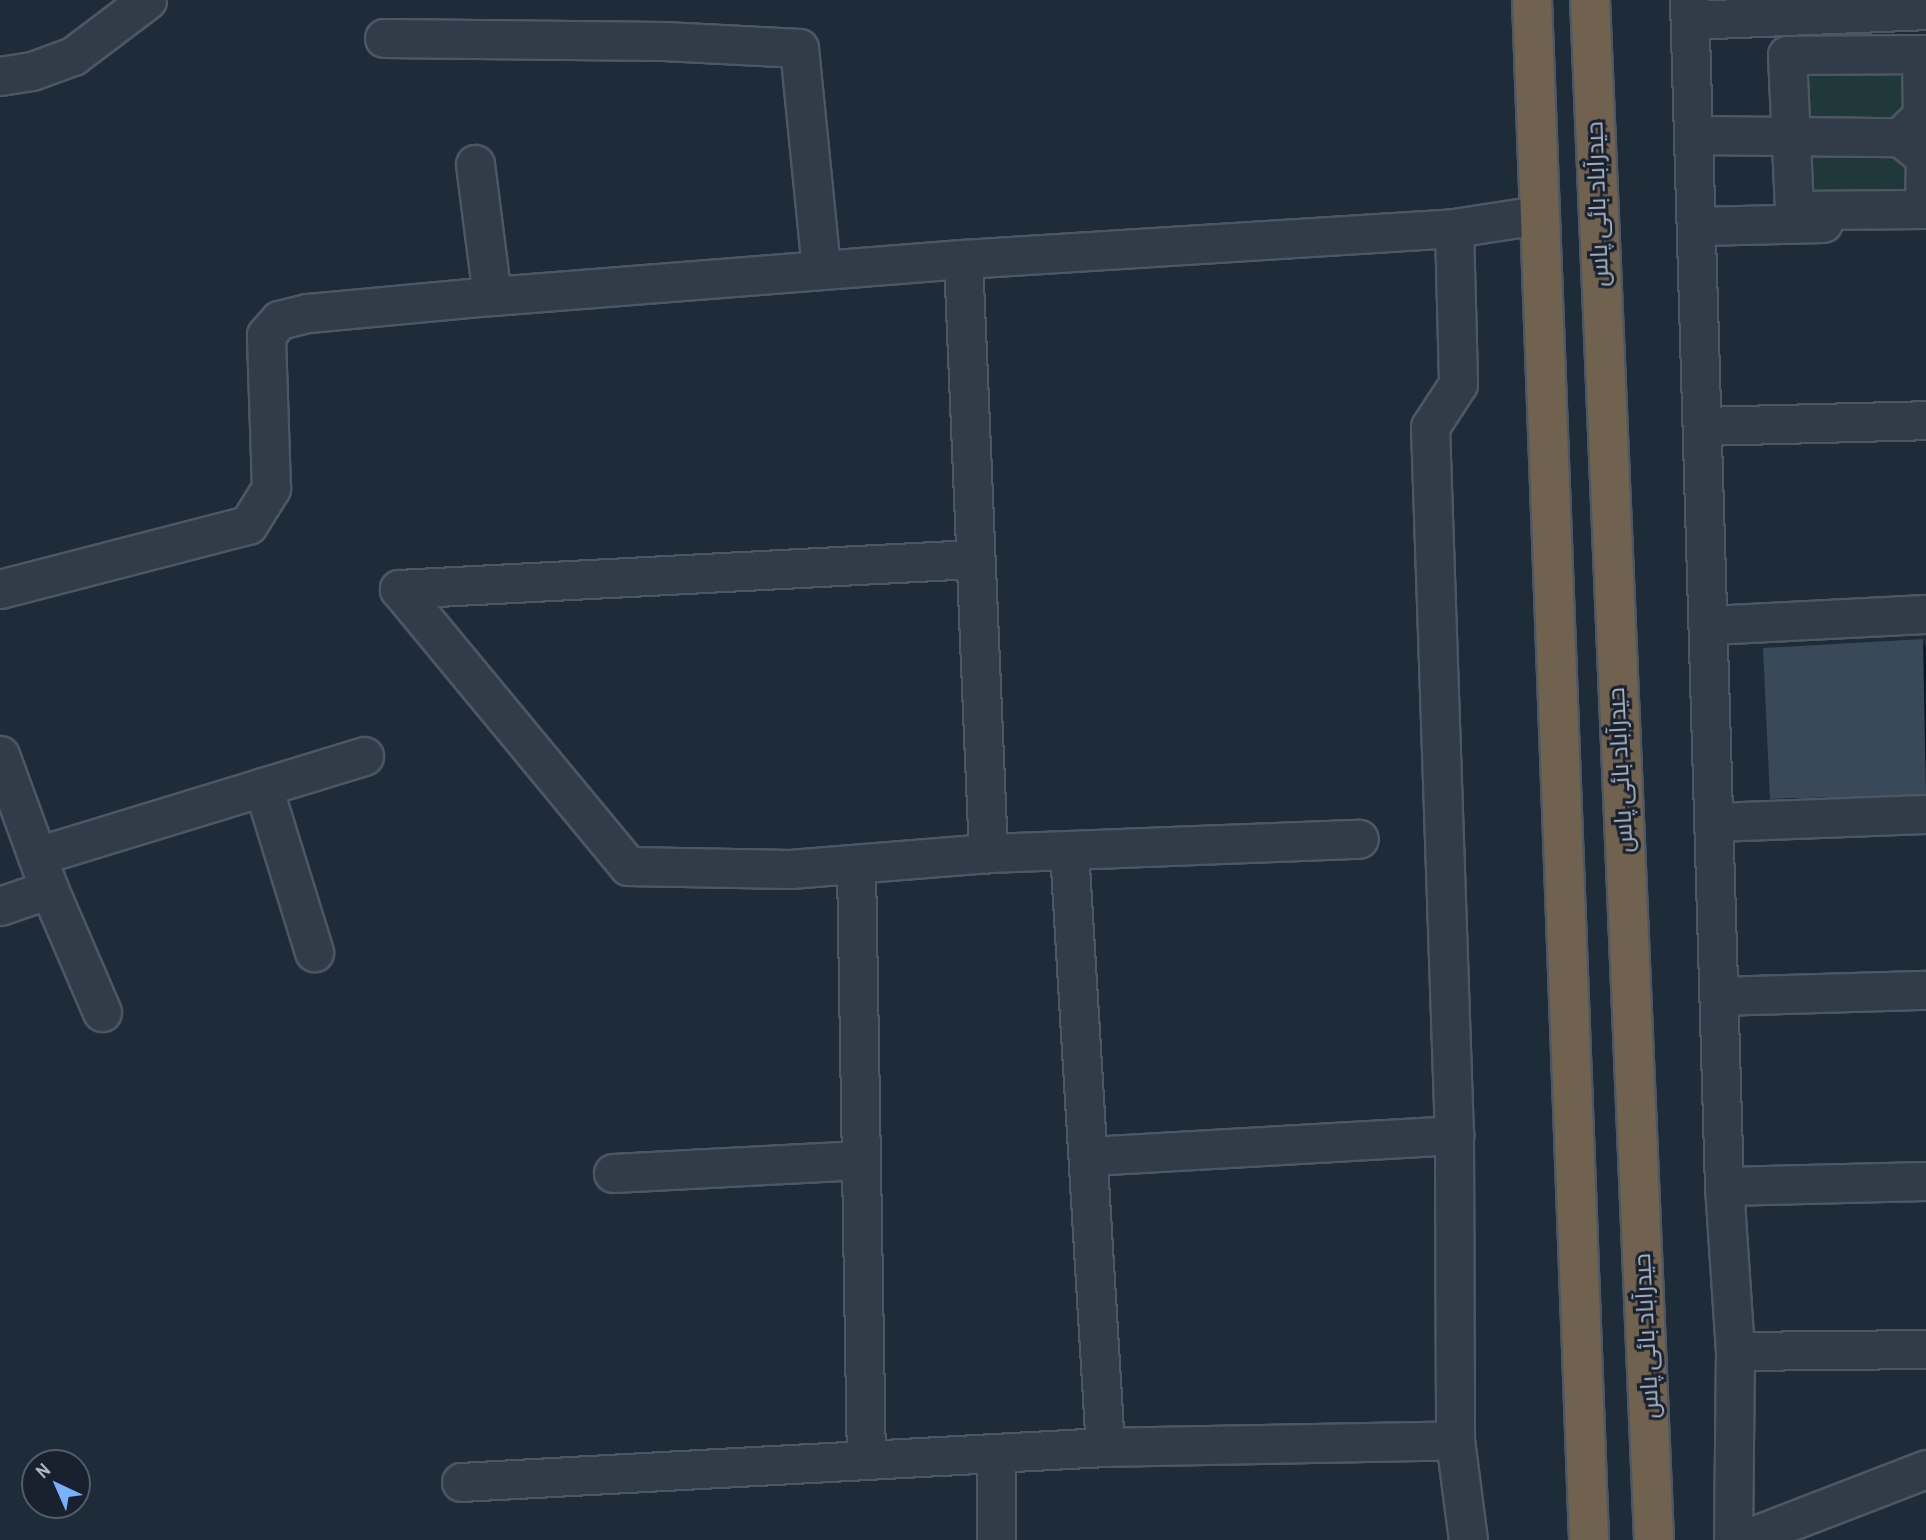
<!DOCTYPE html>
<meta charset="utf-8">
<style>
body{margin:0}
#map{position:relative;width:1926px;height:1540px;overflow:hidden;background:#1e2b39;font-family:"Archivo Narrow",Cairo,sans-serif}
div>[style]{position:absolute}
.green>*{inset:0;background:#20383a}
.shadow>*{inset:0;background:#0007}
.building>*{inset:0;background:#3a4959}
.roads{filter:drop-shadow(2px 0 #4d5764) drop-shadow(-2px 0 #4d5764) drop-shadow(0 2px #4d5764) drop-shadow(0 -2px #4d5764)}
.street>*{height:37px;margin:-18.5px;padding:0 18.5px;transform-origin:18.5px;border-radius:18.5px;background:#323c49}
.highway>*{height:38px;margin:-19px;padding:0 19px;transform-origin:19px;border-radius:19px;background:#70624e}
span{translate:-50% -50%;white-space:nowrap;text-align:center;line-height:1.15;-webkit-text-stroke:6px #18212d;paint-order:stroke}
.street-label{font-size:24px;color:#acb7c6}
.north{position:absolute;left:21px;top:1449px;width:70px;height:70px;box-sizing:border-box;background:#18212d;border:2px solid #535d6a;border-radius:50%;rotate:316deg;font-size:19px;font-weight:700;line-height:28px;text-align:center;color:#acb7c6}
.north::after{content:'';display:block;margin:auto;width:24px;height:32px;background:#78b1ff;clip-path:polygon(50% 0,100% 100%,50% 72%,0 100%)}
</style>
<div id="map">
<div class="green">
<i style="clip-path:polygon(1926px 54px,1926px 209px,1794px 210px,1787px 55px)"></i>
</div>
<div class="shadow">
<i style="clip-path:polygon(1922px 641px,1926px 648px,1926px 822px,1787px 826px,1772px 798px)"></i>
</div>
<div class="building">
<i style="clip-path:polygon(1923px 639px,1926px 795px,1770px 799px,1763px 648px)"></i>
</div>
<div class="roads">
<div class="street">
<i style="left:1689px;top:0;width:1187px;rotate:88.31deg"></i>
<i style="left:1724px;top:1186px;width:165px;rotate:86.2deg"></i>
<i style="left:1735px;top:1351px;width:189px;rotate:90.6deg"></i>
<i style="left:1690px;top:20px;width:236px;rotate:-2.4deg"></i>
<i style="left:384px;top:38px;width:280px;rotate:0.6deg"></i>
<i style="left:664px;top:41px;width:135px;rotate:3deg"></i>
<i style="left:799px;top:48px;width:223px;rotate:84.3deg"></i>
<i style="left:1921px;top:54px;width:61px;rotate:89.1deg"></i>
<i style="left:1926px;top:54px;width:139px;rotate:179.6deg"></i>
<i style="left:1787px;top:55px;width:155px;rotate:87.4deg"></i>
<i style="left:1794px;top:210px;width:132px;rotate:-0.4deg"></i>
<i style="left:0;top:76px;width:32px;rotate:-9deg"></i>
<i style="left:32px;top:71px;width:44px;rotate:-20.1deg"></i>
<i style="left:73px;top:56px;width:93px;rotate:-37.1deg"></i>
<i style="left:1694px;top:135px;width:206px;rotate:0.6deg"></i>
<i style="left:1900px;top:137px;width:31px;rotate:-45deg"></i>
<i style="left:1922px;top:115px;width:6px;rotate:51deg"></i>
<i style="left:1900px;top:137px;width:32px;rotate:39deg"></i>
<i style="left:1925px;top:157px;width:52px;rotate:91.1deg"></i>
<i style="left:475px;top:164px;width:133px;rotate:82.7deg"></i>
<i style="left:1698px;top:226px;width:125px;rotate:-1.4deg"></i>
<i style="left:1454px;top:228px;width:156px;rotate:88.5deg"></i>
<i style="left:1458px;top:384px;width:51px;rotate:123.1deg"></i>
<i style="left:1430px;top:427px;width:708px;rotate:88.06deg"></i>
<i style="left:1454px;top:1135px;width:305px;rotate:89.8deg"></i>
<i style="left:1455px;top:1440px;width:101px;rotate:82.6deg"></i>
<i style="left:963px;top:259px;width:595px;rotate:87.59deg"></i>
<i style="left:1703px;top:426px;width:223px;rotate:-1.5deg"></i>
<i style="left:973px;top:559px;width:575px;rotate:177.01deg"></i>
<i style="left:399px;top:589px;width:359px;rotate:50.4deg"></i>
<i style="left:628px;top:866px;width:162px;rotate:1.1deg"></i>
<i style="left:790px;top:869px;width:199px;rotate:-4.6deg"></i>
<i style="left:988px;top:853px;width:371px;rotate:-2.2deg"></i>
<i style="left:0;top:589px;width:256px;rotate:-14.5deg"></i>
<i style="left:248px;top:525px;width:44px;rotate:-58.1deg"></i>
<i style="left:271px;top:488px;width:153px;rotate:-91.9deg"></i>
<i style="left:266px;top:335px;width:20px;rotate:-49deg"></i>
<i style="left:279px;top:320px;width:30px;rotate:-14deg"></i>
<i style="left:308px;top:313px;width:185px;rotate:-5.3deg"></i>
<i style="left:492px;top:296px;width:472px;rotate:-4.5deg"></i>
<i style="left:963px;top:259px;width:492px;rotate:-3.6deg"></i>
<i style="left:1454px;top:228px;width:85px;rotate:-8.8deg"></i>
<i style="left:1709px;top:625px;width:217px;rotate:-2.9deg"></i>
<i style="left:0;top:755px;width:143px;rotate:69.9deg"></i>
<i style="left:49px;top:889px;width:134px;rotate:66.7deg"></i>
<i style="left:263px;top:787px;width:173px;rotate:72.8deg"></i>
<i style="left:1714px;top:822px;width:212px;rotate:-2.2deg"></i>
<i style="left:1069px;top:850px;width:598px;rotate:86.55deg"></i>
<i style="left:37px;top:856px;width:342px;rotate:-17deg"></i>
<i style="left:856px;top:866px;width:594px;rotate:89.04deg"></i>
<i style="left:0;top:906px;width:52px;rotate:-19.1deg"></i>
<i style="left:1719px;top:996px;width:207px;rotate:-1.7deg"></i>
<i style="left:1091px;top:1156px;width:364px;rotate:-3.3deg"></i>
<i style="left:613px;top:1173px;width:248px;rotate:-3deg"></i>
<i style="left:1724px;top:1186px;width:202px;rotate:-1.4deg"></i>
<i style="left:1735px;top:1351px;width:191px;rotate:-0.6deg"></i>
<i style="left:996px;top:1453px;width:87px;rotate:90deg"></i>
<i style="left:461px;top:1482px;width:645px;rotate:-3.11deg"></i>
<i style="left:1105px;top:1447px;width:350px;rotate:-1.1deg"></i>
<i style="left:1742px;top:1540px;width:197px;rotate:-21.1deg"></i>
</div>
<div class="highway">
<i style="left:1532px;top:0;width:1541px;rotate:87.88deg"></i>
<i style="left:1590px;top:0;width:1541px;rotate:87.62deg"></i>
</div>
</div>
<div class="street-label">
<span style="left:1597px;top:204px;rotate:-92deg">حیدرآباد بائی پاس</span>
<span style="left:1620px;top:770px;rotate:-93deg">حیدرآباد بائی پاس</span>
<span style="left:1646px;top:1336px;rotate:-93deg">حیدرآباد بائی پاس</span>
</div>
<div class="north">N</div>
</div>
